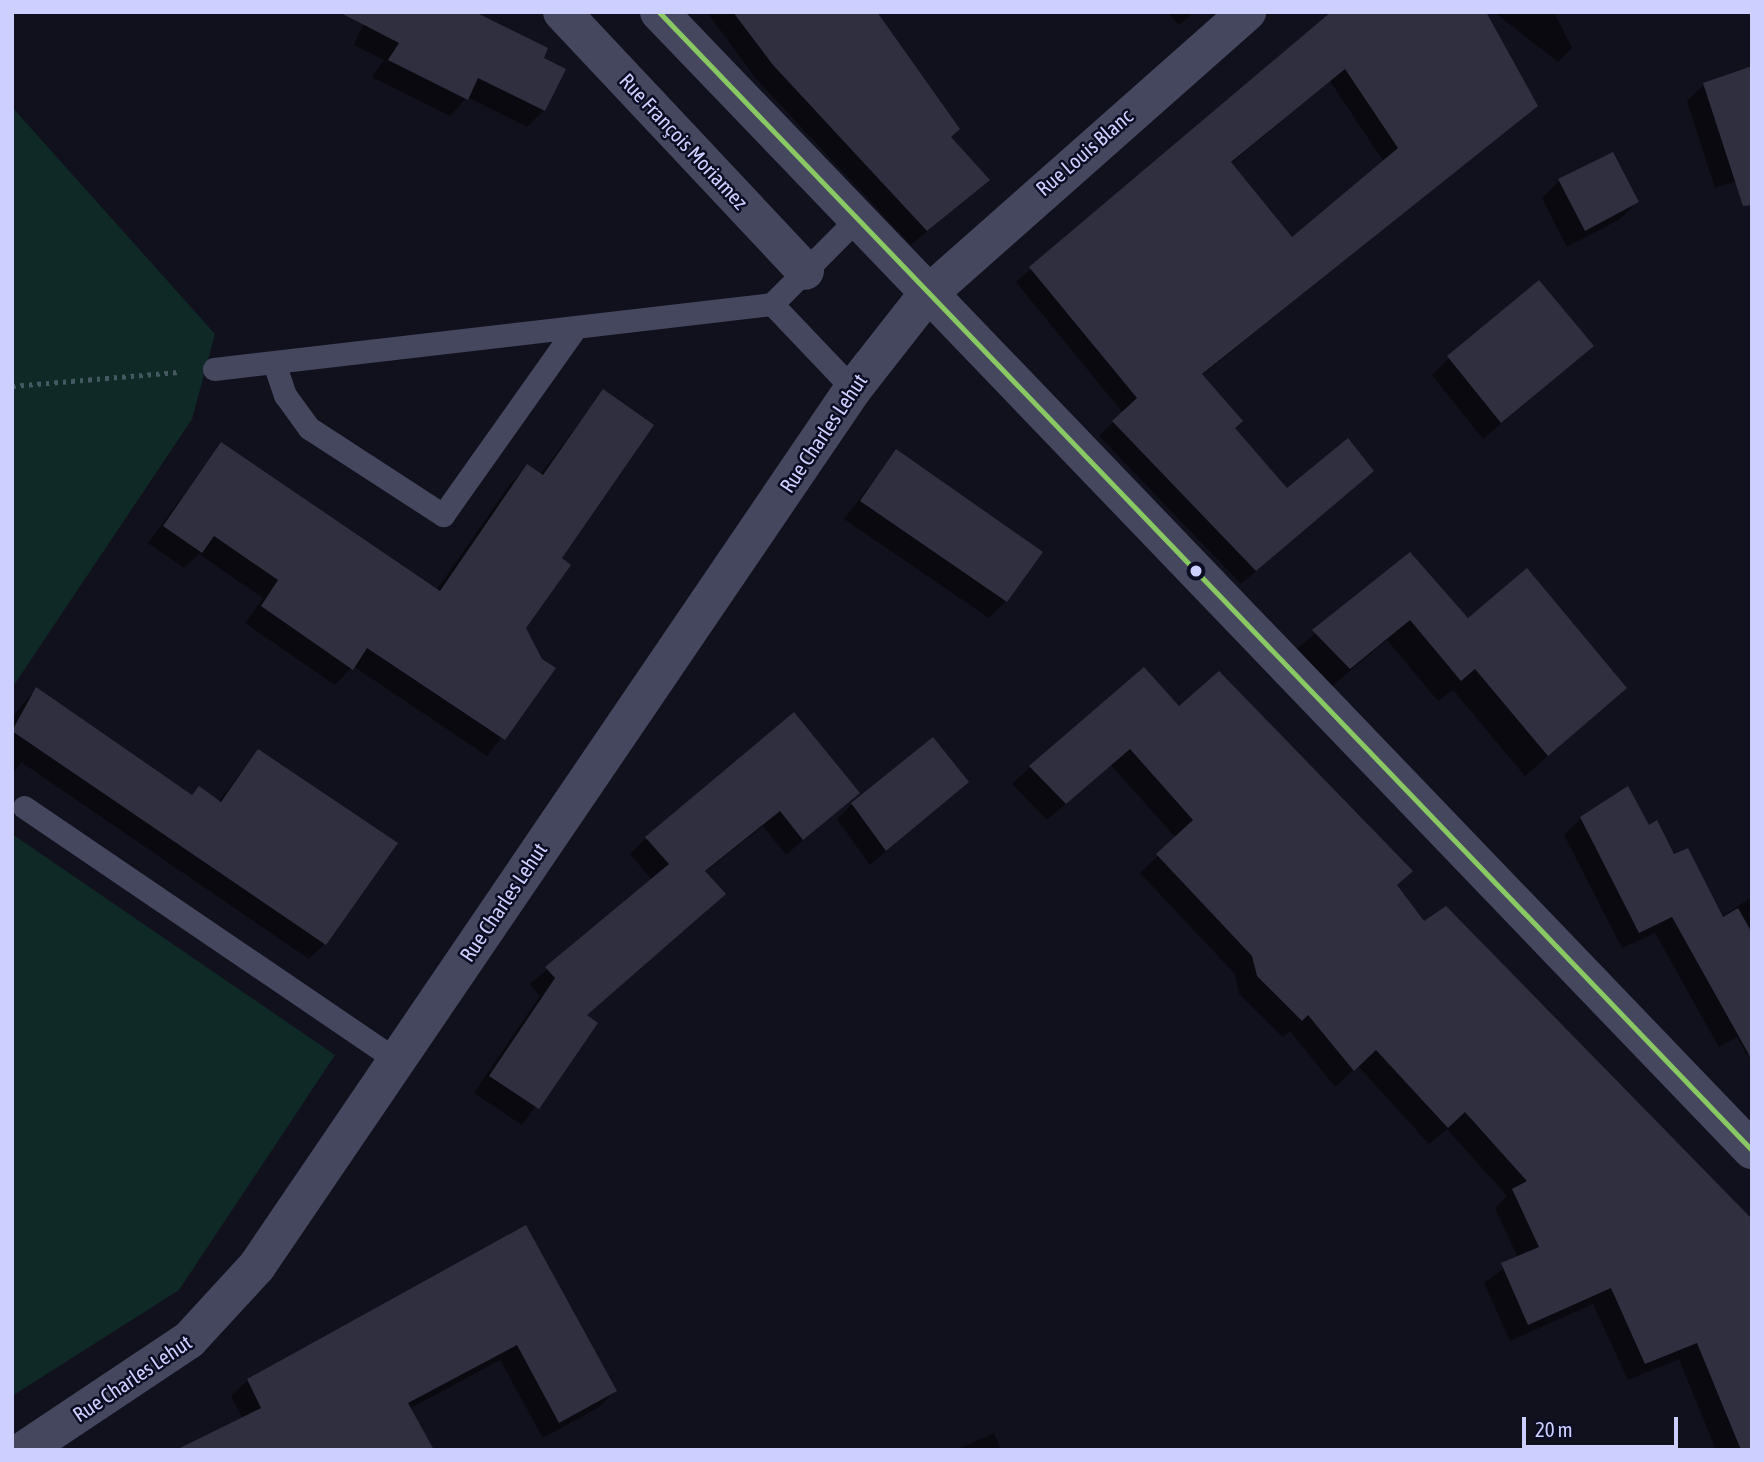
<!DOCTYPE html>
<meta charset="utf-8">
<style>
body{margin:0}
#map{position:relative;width:1764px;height:1462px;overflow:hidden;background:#11111d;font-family:"Asap Condensed",sans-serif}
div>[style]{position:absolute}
.green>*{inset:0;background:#0f2926}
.shadow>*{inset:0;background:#0007}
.building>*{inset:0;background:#2f2f40}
.path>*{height:4.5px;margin-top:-2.25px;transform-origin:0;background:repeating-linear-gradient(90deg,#445862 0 3.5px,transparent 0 8.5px)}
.service>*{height:23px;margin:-11.5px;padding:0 11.5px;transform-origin:11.5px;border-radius:11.5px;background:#45475f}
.minor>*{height:38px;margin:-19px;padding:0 19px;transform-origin:19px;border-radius:19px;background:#45475f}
.tertiary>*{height:38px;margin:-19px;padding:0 19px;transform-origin:19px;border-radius:19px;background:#45475f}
.bus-1>*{height:5px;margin:-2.5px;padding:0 2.5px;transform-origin:2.5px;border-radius:2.5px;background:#8ac864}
.dots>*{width:19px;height:19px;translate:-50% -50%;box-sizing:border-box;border:4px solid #0c0c22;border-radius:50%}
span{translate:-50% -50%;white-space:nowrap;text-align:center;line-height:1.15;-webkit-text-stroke:5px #0c0c22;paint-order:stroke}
.street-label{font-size:21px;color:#cdcfff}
.frame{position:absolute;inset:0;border:14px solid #cdcfff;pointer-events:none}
.scale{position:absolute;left:1522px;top:1417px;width:156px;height:32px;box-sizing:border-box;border:4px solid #cdcfff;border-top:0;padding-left:9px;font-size:21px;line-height:24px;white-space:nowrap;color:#cdcfff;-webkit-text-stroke:5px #0c0c22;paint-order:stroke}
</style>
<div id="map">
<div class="green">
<i style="clip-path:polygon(12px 107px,215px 334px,192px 419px,12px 688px)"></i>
<i style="clip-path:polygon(12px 834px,335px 1055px,179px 1290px,12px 1396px)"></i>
</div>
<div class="shadow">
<i style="clip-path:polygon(369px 12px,542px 58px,544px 110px,527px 127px,467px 97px,450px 116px,372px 77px,384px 60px,354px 45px)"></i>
<i style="clip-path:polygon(707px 12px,877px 12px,949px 137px,988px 180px,911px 245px,757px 80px)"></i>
<i style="clip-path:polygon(1168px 12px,1194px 12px,1179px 25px)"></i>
<i style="clip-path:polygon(evenodd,1333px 12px,1536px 106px,1201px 376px,1233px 429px,1287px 491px,1357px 485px,1241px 584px,1099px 436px,1123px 413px,1016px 282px,1333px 12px,1330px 81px,1384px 162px,1292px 240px,1230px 164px,1330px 81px)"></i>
<i style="clip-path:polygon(1494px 12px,1554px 12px,1572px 48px,1558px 62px)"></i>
<i style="clip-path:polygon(1704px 85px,1752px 176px,1715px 188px,1687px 101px)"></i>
<i style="clip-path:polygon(1559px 181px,1637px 202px,1620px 219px,1567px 247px,1542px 198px)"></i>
<i style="clip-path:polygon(1592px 346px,1483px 439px,1432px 375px,1449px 358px)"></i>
<i style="clip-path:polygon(603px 391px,560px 559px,524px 627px,540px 660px,553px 669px,487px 756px,353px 666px,335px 685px,245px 623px,263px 598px,199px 554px,184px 568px,148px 543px,221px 444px,436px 591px,511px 483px,527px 467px,540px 475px)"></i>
<i style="clip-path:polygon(896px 452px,1006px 601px,989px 618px,844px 519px)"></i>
<i style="clip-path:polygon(1410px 554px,1468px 620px,1625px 688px,1525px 776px,1453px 690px,1438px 701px,1387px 640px,1327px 690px,1292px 653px)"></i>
<i style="clip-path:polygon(36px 689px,191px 797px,218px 802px,258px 752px,324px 944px,309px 959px,21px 762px,12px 775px,12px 717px)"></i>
<i style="clip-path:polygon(1178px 708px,1395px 886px,1423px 923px,1752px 1225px,1752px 1450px,1716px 1450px,1679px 1359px,1628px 1380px,1593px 1304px,1510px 1341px,1484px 1283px,1518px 1258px,1495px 1208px,1507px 1196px,1447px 1129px,1429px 1144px,1358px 1066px,1335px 1087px,1290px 1031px,1283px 1037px,1239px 994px,1235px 974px,1140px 873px,1176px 838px,1111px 765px,1047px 820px,1012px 784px,1030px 767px)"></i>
<i style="clip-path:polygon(967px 782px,870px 865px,837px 819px,852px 804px)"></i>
<i style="clip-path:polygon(857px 793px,786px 855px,763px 826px,705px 872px,707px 911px,585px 1016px,596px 1023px,522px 1125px,474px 1093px,540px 996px,530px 984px,652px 880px,630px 854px,646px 838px)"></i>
<i style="clip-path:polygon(1581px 819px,1648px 828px,1721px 917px,1752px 897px,1752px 1053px,1746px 1054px,1737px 1037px,1719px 1047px,1655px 933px,1622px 948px,1564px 835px)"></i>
<i style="clip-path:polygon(526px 1228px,615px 1391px,599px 1407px,543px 1438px,500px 1360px,409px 1409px,243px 1419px,231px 1396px,248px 1380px)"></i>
<i style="clip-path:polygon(994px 1433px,1001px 1450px,956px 1450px)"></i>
</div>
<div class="building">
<i style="clip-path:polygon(339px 12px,475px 12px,548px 48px,544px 58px,566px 69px,545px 111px,478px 78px,468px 100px,388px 60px,399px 43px)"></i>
<i style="clip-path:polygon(733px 12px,877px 12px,960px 129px,951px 137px,990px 180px,927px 231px,773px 65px)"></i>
<i style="clip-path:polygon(evenodd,1331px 12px,1486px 12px,1538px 106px,1202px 374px,1243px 421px,1235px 428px,1287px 488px,1348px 438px,1374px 471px,1256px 571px,1112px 421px,1137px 398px,1029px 267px,1331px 12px,1345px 69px,1398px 148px,1292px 237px,1231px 162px,1345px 69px)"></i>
<i style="clip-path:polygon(1752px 66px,1752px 205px,1743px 206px,1703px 83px)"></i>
<i style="clip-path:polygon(1613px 152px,1639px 202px,1585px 231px,1558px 179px)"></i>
<i style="clip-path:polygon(1539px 280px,1594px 346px,1501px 423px,1447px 356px)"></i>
<i style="clip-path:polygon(603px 389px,654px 425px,562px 558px,571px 565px,526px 628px,542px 659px,556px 668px,505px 740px,367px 648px,353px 670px,261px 606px,278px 580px,214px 536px,202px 553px,163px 526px,221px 442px,440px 591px,527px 464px,543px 475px)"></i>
<i style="clip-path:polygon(896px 449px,1043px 552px,1007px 602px,860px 501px)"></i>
<i style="clip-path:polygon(1410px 552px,1468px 618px,1527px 568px,1627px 688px,1548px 756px,1475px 669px,1461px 681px,1410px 620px,1350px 669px,1312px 630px)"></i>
<i style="clip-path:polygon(1144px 667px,1179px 706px,1219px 671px,1413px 871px,1397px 885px,1424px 921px,1446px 906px,1752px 1219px,1752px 1450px,1741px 1450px,1697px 1343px,1645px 1364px,1611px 1288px,1528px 1325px,1501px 1263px,1539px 1247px,1512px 1189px,1527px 1181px,1465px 1112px,1448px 1128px,1376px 1050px,1354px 1071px,1308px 1015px,1302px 1021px,1257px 976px,1252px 956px,1156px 854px,1193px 820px,1130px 749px,1066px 804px,1029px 766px)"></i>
<i style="clip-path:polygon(36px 687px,192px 795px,199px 786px,221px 802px,258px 749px,398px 843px,326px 945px,12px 731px)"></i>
<i style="clip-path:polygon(794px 712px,860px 793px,803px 840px,780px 811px,705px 871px,726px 894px,587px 1015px,598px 1023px,539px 1109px,489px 1076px,555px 978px,545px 967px,669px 864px,645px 837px)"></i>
<i style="clip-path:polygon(933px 737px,969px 782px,886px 851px,851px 803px)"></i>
<i style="clip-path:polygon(1628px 786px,1649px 825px,1657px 820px,1674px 854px,1688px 848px,1723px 917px,1738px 908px,1752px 933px,1752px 1060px,1672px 917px,1639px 933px,1580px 817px)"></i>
<i style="clip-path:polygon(526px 1225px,617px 1391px,559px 1423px,517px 1345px,408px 1403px,434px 1450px,176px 1450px,261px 1408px,247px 1379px)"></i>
</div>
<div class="path">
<i style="left:12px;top:386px;width:167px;rotate:-4.8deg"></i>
</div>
<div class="service">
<i style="left:274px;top:363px;width:34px;rotate:71deg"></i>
<i style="left:285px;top:395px;width:41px;rotate:54deg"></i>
<i style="left:309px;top:428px;width:160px;rotate:33deg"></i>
<i style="left:443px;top:515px;width:230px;rotate:-54.7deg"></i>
<i style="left:214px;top:369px;width:562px;rotate:-6.64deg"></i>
<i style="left:853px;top:389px;width:117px;rotate:-133.6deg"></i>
<i style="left:772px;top:304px;width:116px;rotate:-45deg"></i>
<i style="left:24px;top:807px;width:450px;rotate:34.2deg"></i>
</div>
<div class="minor">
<i style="left:562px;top:12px;width:355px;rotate:46.8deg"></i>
<i style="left:926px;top:296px;width:429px;rotate:-41.5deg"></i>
</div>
<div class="tertiary">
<i style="left:659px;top:12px;width:1578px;rotate:46.16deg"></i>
<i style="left:24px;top:1450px;width:198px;rotate:-33.7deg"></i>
<i style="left:189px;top:1340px;width:100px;rotate:-47.4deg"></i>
<i style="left:257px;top:1266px;width:1060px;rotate:-55.8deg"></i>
<i style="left:853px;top:389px;width:118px;rotate:-51.9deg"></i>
</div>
<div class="bus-1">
<i style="left:659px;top:12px;width:1578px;rotate:46.16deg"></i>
</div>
<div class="dots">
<i style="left:1196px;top:571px;background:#cdcfff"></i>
</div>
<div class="street-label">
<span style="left:684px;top:141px;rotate:47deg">Rue François Moriamez</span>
<span style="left:1084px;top:152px;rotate:-41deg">Rue Louis Blanc</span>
<span style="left:823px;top:433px;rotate:-56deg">Rue Charles Lehut</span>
<span style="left:503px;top:902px;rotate:-56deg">Rue Charles Lehut</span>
<span style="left:132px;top:1378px;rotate:-34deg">Rue Charles Lehut</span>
</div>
<div class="frame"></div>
<div class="scale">20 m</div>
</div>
